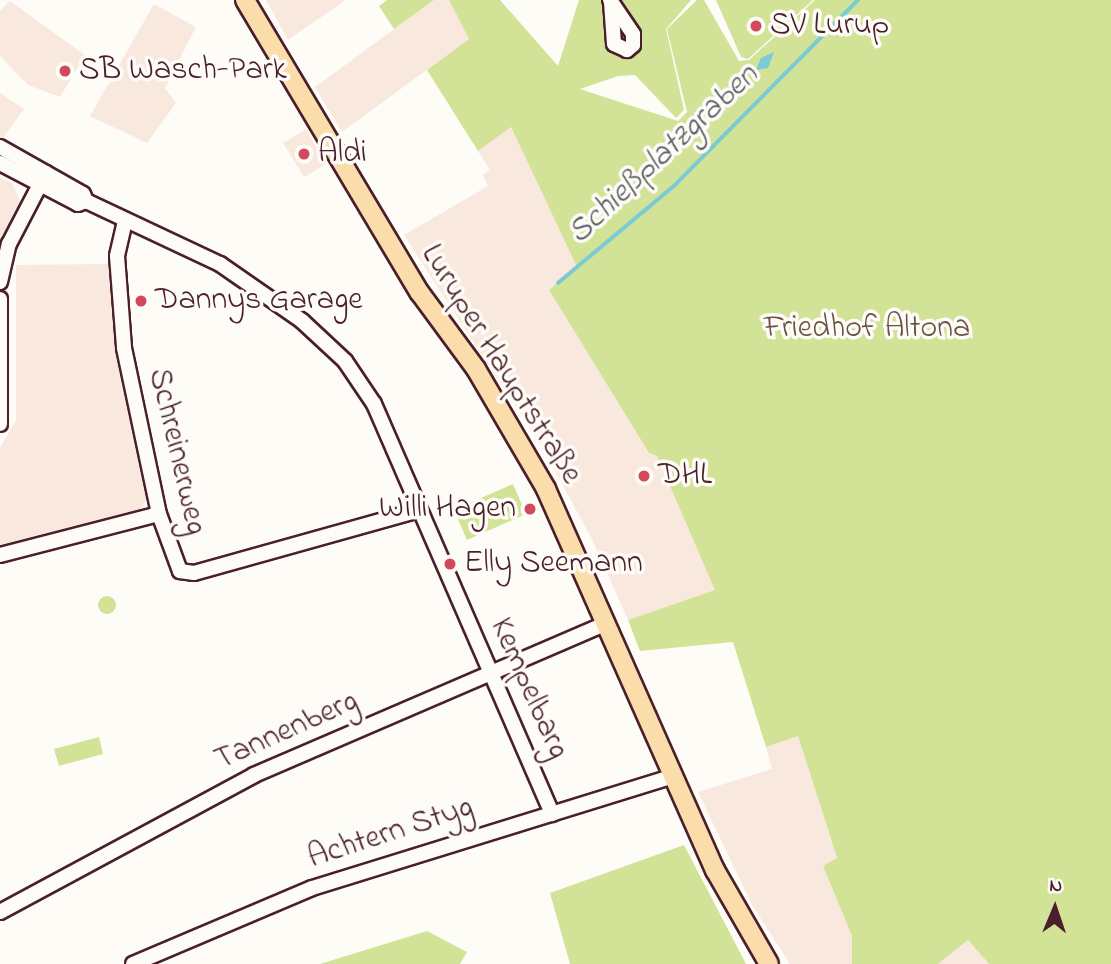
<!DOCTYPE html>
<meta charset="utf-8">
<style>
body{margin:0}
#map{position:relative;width:1111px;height:964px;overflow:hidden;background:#fdfcf7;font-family:"Indie Flower",sans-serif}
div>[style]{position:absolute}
.built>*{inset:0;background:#f9e8de}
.green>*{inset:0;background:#d2e296}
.round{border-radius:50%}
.water>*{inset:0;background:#7acbd5}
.stream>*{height:3.5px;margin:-1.75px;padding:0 1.75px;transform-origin:1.75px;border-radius:1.75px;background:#7acbd5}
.roads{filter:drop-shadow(2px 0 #4a1f2b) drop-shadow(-2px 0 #4a1f2b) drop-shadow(0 2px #4a1f2b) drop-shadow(0 -2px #4a1f2b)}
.minor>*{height:14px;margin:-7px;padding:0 7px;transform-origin:7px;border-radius:7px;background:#fdfcf7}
.major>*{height:18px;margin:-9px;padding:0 9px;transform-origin:9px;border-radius:9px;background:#fbddab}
.dots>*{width:19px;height:19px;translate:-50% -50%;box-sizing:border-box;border:4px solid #fdfcf7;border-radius:50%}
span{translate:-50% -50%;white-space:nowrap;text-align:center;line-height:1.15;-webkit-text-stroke:7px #fdfcf7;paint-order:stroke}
.poi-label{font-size:32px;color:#4a1f2b}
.left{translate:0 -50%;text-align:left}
.right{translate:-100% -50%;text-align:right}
.park-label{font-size:32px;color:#6c5046}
.street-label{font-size:32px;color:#4a1f2b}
.water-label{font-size:33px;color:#5b5b66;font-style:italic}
.north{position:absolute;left:1020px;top:873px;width:70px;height:70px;-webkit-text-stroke:5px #fdfcf7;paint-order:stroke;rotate:2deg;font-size:19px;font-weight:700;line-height:28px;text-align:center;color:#4a1f2b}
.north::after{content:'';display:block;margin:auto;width:24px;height:32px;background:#4a1f2b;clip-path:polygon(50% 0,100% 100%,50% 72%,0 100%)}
</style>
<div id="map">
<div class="built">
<i style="clip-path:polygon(266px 0,346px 0,288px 40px)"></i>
<i style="clip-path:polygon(434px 0,449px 0,469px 39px,342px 132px,315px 87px)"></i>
<i style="clip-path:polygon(10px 1px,85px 55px,60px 97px,28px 85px,0 56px,0 11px)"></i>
<i style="clip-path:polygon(154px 4px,196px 27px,165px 88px,176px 103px,147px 143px,90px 116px)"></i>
<i style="clip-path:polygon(0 93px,24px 109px,2px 139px,0 138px)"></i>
<i style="clip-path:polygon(511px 127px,577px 267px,549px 290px,649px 453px,657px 456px,716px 590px,628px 620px,591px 537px,543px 449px,404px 235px,488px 186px,483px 175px,490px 170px,478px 151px)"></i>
<i style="clip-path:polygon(306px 129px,326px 164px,304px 177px,283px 143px)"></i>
<i style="clip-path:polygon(0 178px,12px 183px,21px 203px,0 239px)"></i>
<i style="clip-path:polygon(109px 264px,117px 356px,148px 497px,140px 510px,0 546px,0 448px,16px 420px,16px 265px)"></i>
<i style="clip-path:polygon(798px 736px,837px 859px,823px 866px,852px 936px,852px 964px,790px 964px,752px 905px,698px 792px,772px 769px,766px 747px)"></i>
<i style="clip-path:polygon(968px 940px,989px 964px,938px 964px)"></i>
</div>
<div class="green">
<i style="clip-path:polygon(387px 0,434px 0,394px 29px,379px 6px)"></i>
<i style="clip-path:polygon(449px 0,500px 0,558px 66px,579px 0,691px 0,666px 29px,684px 110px,676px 118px,635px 75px,618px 76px,580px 89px,678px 121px,687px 112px,667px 29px,697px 0,704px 0,739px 61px,749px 60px,815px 0,1111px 0,1111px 964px,989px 964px,968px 940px,938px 964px,852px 964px,852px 936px,823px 866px,837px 858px,798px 736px,766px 747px,733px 642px,640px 651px,628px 620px,715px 590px,657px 456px,649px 453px,549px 290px,577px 267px,511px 127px,478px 151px,427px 70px,469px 39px)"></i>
<i style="clip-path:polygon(716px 0,813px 0,748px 59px,741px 57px)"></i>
<i style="clip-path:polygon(513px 484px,526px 514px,467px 540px,454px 510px)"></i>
<i class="round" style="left:98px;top:596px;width:18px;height:18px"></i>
<i style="clip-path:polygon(99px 737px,103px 754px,59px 766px,54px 749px)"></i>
<i style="clip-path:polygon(684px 845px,746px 964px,570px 964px,550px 893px)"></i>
<i style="clip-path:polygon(427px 931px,467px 952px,460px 964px,320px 964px)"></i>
</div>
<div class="water">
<i style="clip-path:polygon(774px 52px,768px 68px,756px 70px,761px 58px)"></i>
</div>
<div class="stream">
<i style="left:558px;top:283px;width:153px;rotate:-39.9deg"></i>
<i style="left:675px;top:185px;width:260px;rotate:-45.3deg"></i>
</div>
<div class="roads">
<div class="minor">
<i style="left:610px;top:0;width:41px;rotate:55.9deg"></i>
<i style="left:633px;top:34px;width:11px;rotate:90deg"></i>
<i style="left:633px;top:45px;width:8px;rotate:140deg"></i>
<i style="left:627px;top:50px;width:14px;rotate:-155deg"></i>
<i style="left:614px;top:44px;width:42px;rotate:-94.1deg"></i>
<i style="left:0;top:147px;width:95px;rotate:29.5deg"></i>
<i style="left:83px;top:194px;width:8px;rotate:67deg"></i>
<i style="left:86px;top:201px;width:148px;rotate:25.2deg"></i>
<i style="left:220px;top:264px;width:100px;rotate:34.8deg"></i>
<i style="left:302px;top:321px;width:59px;rotate:42.9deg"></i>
<i style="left:345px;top:361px;width:52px;rotate:56deg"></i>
<i style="left:374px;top:404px;width:447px;rotate:66.5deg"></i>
<i style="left:0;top:163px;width:88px;rotate:27.7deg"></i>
<i style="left:78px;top:204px;width:9px;rotate:-21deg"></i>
<i style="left:125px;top:221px;width:36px;rotate:103deg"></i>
<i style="left:117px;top:256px;width:92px;rotate:85.6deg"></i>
<i style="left:124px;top:348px;width:170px;rotate:78.1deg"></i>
<i style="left:159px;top:514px;width:61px;rotate:69.8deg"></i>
<i style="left:180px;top:571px;width:14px;rotate:8deg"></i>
<i style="left:194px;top:573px;width:234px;rotate:-15.6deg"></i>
<i style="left:0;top:282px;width:39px;rotate:-77deg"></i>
<i style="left:9px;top:244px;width:80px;rotate:-62.5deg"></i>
<i style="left:0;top:299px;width:125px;rotate:90deg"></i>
<i style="left:0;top:555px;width:164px;rotate:-14.5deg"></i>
<i style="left:0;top:912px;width:289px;rotate:-28.3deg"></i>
<i style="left:254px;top:775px;width:384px;rotate:-23.3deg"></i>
<i style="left:133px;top:964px;width:194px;rotate:-23deg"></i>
<i style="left:312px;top:888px;width:378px;rotate:-17.2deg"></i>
</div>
<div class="major">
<i style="left:245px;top:0;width:341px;rotate:59.2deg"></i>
<i style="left:420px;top:293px;width:94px;rotate:53.6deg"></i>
<i style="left:476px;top:369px;width:139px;rotate:59.7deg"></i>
<i style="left:546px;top:489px;width:417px;rotate:66.1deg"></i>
<i style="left:715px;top:870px;width:108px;rotate:60.1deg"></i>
</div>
</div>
<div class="dots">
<i style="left:756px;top:26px;background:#d1495b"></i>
<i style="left:65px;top:71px;background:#d1495b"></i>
<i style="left:304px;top:154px;background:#d1495b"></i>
<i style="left:141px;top:301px;background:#d1495b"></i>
<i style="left:644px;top:476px;background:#d1495b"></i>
<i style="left:530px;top:509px;background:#d1495b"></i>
<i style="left:450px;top:564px;background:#d1495b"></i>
</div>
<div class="poi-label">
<span class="left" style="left:770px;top:26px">SV Lurup</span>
<span class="left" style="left:79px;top:71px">SB Wasch-Park</span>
<span class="left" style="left:318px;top:154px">Aldi</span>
<span class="left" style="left:155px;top:301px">Dannys Garage</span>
<span class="left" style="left:658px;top:476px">DHL</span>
<span class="right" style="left:516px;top:509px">Willi Hagen</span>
<span class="left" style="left:464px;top:564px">Elly Seemann</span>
</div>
<div class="park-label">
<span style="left:867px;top:329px">Friedhof Altona</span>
</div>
<div class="street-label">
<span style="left:500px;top:365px;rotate:58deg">Luruper Hauptstraße</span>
<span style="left:176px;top:452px;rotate:77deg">Schreinerweg</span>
<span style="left:528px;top:689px;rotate:66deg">Kempelbarg</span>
<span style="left:287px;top:732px;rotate:-24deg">Tannenberg</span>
<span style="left:391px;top:834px;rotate:-18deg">Achtern Styg</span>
</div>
<div class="water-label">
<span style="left:664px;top:155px;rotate:-43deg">Schießplatzgraben</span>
</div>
<div class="north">N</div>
</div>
